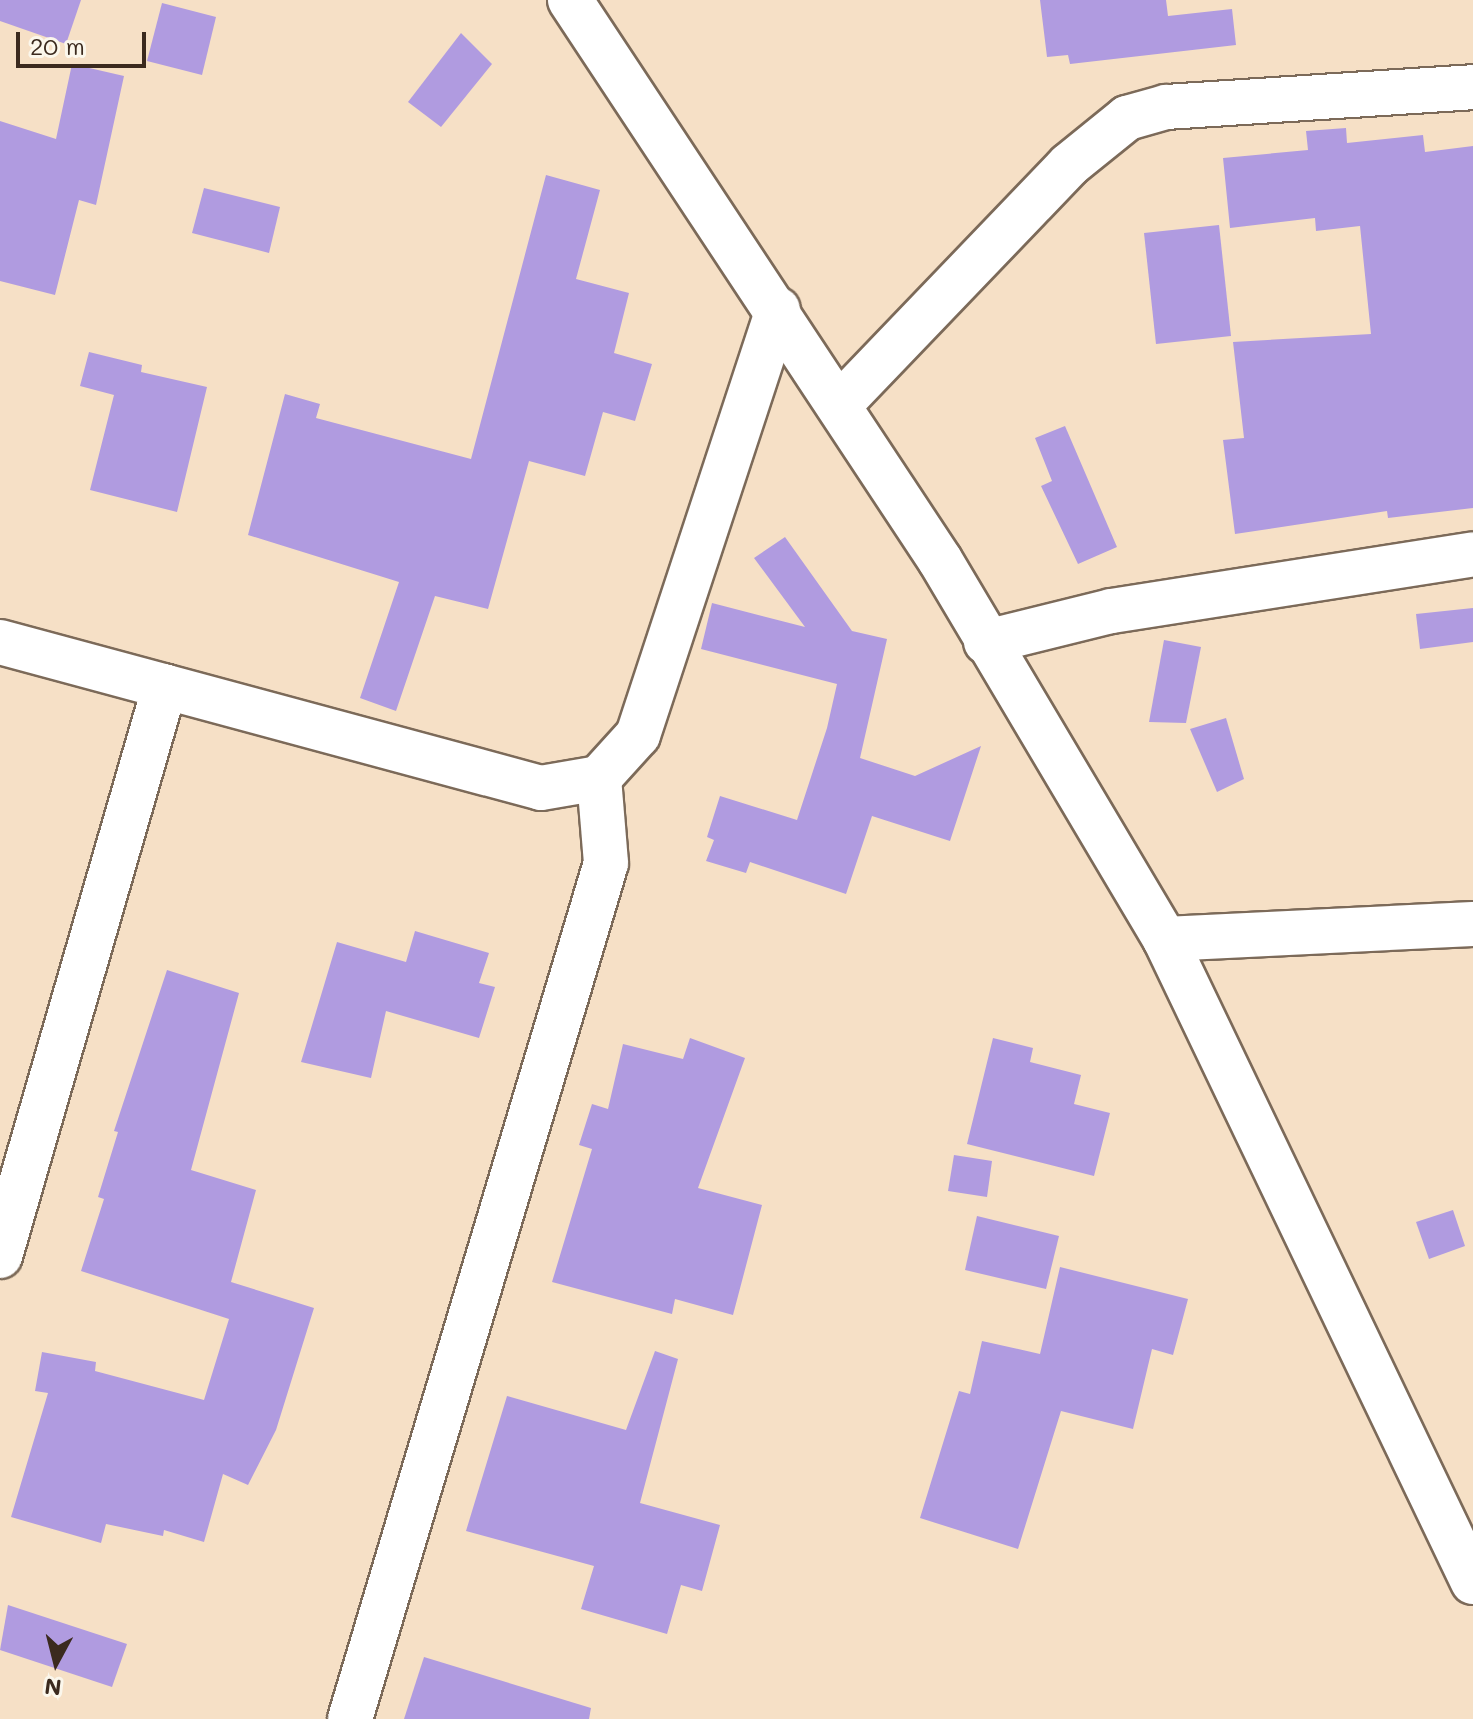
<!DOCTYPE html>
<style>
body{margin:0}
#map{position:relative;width:1473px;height:1719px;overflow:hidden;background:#f6e0c6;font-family:Mali,sans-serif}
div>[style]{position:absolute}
.building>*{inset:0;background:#b09be0}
.roads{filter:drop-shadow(2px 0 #7c6a59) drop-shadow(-2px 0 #7c6a59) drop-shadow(0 2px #7c6a59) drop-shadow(0 -2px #7c6a59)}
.minor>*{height:44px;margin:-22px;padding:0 22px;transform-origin:22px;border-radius:22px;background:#fff}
span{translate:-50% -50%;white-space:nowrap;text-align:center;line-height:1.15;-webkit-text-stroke:8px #fbf7ec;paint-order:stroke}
.north{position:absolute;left:16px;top:1623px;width:80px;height:80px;-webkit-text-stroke:6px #fbf7ec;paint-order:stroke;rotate:187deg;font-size:22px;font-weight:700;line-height:32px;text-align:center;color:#3b2a1e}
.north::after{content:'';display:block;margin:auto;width:28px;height:36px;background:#3b2a1e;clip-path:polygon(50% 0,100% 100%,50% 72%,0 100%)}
.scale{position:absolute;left:16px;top:32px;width:130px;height:36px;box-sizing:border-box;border:4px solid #3b2a1e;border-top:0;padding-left:10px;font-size:24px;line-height:28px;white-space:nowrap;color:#3b2a1e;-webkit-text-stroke:6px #fbf7ec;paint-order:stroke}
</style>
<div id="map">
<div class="building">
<i style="clip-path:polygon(0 0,81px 0,66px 44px,0 21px)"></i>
<i style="clip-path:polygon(1040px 0,1166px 0,1168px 16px,1232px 9px,1236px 45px,1070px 64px,1068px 55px,1047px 57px)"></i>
<i style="clip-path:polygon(162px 3px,216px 17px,202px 75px,147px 61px)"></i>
<i style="clip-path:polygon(461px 33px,492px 64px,441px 127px,408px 102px)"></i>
<i style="clip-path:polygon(72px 64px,124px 76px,96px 205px,79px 200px,55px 295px,0 281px,0 121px,56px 139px)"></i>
<i style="clip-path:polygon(1346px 128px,1347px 143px,1423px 135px,1425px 152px,1473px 146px,1473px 508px,1388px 518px,1387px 511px,1235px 534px,1223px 440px,1244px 438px,1233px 342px,1371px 334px,1360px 226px,1316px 231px,1315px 218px,1230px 228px,1223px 158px,1308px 150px,1306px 131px)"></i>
<i style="clip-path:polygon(546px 175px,600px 190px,576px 279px,629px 293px,614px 353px,652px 364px,635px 421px,603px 412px,585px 476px,529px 461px,488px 609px,435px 596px,396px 711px,360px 698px,399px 582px,248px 535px,285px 394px,320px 404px,316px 418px,471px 459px)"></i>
<i style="clip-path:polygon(204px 188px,280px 207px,269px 253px,192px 233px)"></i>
<i style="clip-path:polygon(1219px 225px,1231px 336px,1156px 344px,1144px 233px)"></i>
<i style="clip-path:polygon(89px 352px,142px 365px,141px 372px,207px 387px,177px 512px,90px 490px,114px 395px,80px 386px)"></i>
<i style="clip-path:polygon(1065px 426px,1117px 547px,1078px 564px,1041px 486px,1052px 481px,1035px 438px)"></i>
<i style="clip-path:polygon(785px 537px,852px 631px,887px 639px,860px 758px,915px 776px,981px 746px,950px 841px,872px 816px,846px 894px,750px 862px,746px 873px,706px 861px,714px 840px,707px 837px,720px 796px,797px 820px,827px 728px,837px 684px,701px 649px,712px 603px,805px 627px,754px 558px)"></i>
<i style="clip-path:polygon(1473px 608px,1473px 642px,1420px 649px,1416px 614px)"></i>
<i style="clip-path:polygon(1164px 640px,1201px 647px,1186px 723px,1149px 722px)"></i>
<i style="clip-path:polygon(1226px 718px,1244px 779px,1217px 792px,1190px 729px)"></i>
<i style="clip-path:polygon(415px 931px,489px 953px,479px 983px,495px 987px,479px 1038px,386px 1011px,371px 1078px,301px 1062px,337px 942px,406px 962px)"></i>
<i style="clip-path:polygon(167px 970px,239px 993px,191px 1170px,256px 1190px,231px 1282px,314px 1308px,276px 1430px,248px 1485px,223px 1474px,204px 1542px,164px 1530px,163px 1536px,106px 1524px,101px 1543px,11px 1517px,48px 1393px,35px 1391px,42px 1352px,96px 1362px,95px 1371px,204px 1400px,229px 1319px,81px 1271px,104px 1199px,98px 1197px,118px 1132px,114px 1131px)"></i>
<i style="clip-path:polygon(690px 1038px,745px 1058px,698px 1188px,762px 1205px,733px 1315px,675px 1299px,672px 1314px,552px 1282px,592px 1149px,579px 1145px,592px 1104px,608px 1109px,623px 1044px,683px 1059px)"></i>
<i style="clip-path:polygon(993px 1038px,1033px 1048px,1030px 1062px,1081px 1075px,1074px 1104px,1110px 1113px,1094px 1176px,967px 1144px)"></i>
<i style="clip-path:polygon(954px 1155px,992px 1161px,987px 1197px,948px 1191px)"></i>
<i style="clip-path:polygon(1453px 1210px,1465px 1246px,1429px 1259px,1416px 1222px)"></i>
<i style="clip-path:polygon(977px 1216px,1059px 1236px,1046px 1289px,965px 1270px)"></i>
<i style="clip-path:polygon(1060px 1267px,1188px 1299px,1173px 1355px,1152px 1349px,1133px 1429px,1061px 1411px,1018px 1549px,920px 1518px,959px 1391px,970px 1394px,982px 1341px,1040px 1354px)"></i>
<i style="clip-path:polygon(655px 1351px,678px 1359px,640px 1503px,720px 1525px,702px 1591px,681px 1585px,667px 1634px,581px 1609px,594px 1566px,466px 1531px,507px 1396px,626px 1430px)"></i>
<i style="clip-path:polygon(8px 1605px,127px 1644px,112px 1687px,0 1650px)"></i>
<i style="clip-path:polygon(424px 1657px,591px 1708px,589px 1719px,404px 1719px)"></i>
</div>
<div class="roads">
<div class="minor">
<i style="left:570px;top:0;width:671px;rotate:56.55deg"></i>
<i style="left:940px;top:560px;width:441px;rotate:59.3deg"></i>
<i style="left:1165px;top:939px;width:713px;rotate:64.41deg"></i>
<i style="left:840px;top:404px;width:331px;rotate:-46.2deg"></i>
<i style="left:1069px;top:165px;width:75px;rotate:-39deg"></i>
<i style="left:1127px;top:118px;width:41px;rotate:-15.8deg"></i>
<i style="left:1166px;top:107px;width:308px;rotate:-3.7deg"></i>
<i style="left:0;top:642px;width:560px;rotate:15.1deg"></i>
<i style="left:541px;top:788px;width:59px;rotate:-9.8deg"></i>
<i style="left:599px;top:778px;width:58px;rotate:-47.8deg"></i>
<i style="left:638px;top:735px;width:448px;rotate:-71.8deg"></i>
<i style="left:986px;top:642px;width:129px;rotate:-13.9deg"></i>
<i style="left:1111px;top:611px;width:366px;rotate:-8.9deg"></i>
<i style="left:1165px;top:939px;width:308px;rotate:-2.8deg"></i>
<i style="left:0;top:1256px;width:593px;rotate:-73.86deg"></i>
<i style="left:350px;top:1719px;width:893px;rotate:-73.35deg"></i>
<i style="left:606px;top:863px;width:85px;rotate:-94.7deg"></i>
</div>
</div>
<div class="north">N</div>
<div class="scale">20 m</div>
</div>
